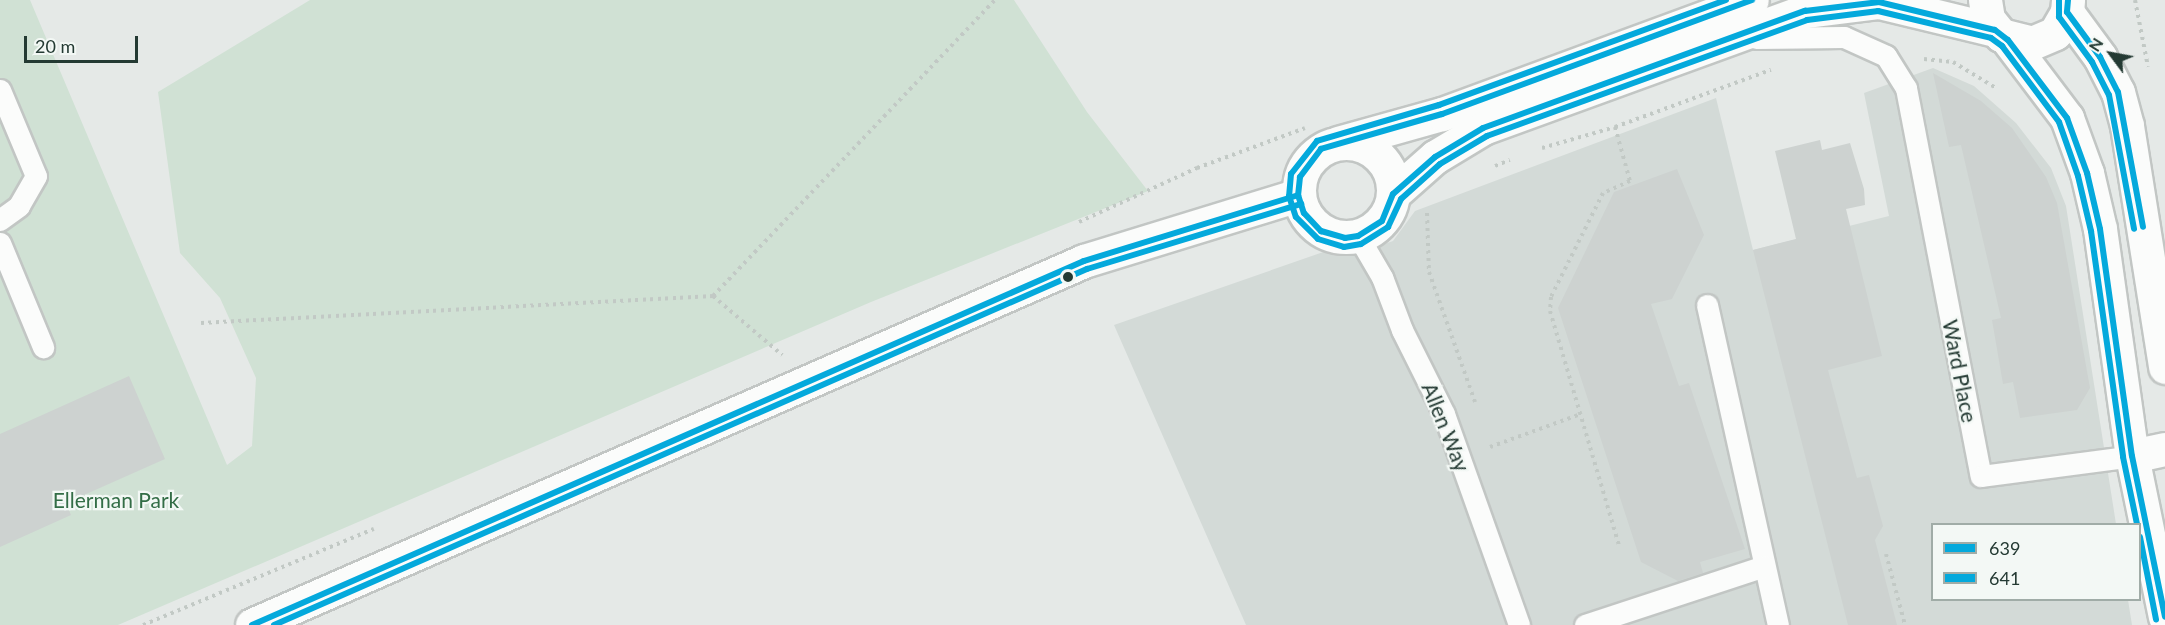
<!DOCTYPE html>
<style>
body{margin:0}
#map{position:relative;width:2165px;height:625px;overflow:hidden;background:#e5e9e7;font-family:Lato,sans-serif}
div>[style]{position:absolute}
.built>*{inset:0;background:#d3dad7}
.green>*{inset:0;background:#d0e1d4}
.building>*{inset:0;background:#cdd2d0}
.path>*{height:4px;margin-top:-2px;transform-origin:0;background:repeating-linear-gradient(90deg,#c2c9c5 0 3px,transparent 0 7.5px)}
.roads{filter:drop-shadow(2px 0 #c2c6c4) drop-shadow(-2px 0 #c2c6c4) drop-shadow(0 2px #c2c6c4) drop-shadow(0 -2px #c2c6c4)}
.service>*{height:21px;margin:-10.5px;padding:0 10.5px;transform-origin:10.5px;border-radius:10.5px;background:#fbfcfb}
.secondary>*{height:33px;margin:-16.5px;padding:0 16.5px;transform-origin:16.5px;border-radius:16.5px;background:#fbfcfb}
.secondary>.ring{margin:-16.5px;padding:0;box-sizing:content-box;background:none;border:33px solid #fbfcfb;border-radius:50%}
.bus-1>*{height:6px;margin:-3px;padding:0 3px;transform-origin:3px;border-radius:3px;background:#04a9dc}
.bus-2>*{height:6px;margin:-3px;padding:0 3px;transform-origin:3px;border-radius:3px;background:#04a9dc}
.dots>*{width:16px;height:16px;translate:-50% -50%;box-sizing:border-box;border:3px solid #f3f8f5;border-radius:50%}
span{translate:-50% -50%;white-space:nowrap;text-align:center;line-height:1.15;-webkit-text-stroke:4.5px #f3f8f5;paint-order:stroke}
.street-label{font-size:21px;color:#243a33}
.park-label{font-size:21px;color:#336d46}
.legend{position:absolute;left:1931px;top:523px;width:210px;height:78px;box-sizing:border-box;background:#f3f8f5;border:2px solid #a0aca7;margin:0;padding:8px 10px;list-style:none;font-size:18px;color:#243a33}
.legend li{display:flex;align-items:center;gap:12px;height:30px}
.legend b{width:30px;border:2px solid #a0aca7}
.north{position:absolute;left:2081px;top:24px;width:60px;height:60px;-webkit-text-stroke:4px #f3f8f5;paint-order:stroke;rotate:302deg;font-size:16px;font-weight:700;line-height:24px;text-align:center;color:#243a33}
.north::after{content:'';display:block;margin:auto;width:21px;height:27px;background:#243a33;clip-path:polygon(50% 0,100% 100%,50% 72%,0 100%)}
.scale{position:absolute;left:24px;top:36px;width:114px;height:27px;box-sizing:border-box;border:3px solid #243a33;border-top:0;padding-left:8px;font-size:18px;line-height:21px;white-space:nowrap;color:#243a33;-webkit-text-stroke:4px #f3f8f5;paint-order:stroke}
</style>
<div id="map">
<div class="built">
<i style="clip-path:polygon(1933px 68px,1974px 86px,2016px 123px,2051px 168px,2066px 206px,2116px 524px,1932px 524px,1932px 600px,2128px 600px,2132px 625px,1246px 625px,1114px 325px,1329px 250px,1361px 252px,1393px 241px,1415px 211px,1716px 98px,1753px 250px,1889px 216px,1864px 93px)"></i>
</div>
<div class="green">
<i style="clip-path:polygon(0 0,30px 0,227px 465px,252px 446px,256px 378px,220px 298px,180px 253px,158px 92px,310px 0,1014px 0,1087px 112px,1148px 191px,871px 302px,118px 625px,0 625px)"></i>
</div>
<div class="building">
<i style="clip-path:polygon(1933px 73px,1981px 101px,2012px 128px,2046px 177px,2057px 203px,2090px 388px,2077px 410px,2020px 418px,2013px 382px,2003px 384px,1992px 320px,2001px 318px,1961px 145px,1949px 147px)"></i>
<i style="clip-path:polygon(1820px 140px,1822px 150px,1850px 143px,1864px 189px,1865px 205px,1846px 209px,1882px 356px,1828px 370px,1857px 478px,1869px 475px,1883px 526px,1875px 540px,1897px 625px,1848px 625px,1753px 250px,1796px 239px,1775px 151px)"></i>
<i style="clip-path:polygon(1677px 169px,1704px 235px,1672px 299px,1651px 304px,1679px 386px,1689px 383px,1745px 549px,1700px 562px,1703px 573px,1678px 581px,1641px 562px,1558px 308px,1614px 192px)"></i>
<i style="clip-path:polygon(129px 376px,165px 459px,66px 503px,71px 515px,0 547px,0 434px)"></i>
</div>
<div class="path">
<i style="left:2135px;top:0;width:68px;rotate:79deg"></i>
<i style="left:1924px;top:59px;width:29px;rotate:6deg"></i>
<i style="left:1953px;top:62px;width:50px;rotate:31.2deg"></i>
<i style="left:1615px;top:127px;width:56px;rotate:74.5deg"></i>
<i style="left:1630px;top:181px;width:30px;rotate:156deg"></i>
<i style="left:1603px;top:193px;width:116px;rotate:116.6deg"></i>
<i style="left:1551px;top:297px;width:14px;rotate:94deg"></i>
<i style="left:1550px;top:311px;width:245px;rotate:73.6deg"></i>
<i style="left:1542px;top:148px;width:76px;rotate:-16deg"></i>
<i style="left:1615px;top:127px;width:166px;rotate:-20.1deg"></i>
<i style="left:1495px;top:166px;width:16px;rotate:-22deg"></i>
<i style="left:1427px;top:213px;width:59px;rotate:88.1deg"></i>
<i style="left:1429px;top:272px;width:138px;rotate:70.5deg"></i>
<i style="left:1079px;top:222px;width:130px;rotate:-24.6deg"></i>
<i style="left:1197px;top:168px;width:115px;rotate:-20.3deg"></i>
<i style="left:713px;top:296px;width:409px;rotate:-46.4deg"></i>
<i style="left:201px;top:323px;width:513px;rotate:-3.02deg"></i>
<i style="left:713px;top:296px;width:91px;rotate:40.5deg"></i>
<i style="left:1490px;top:447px;width:97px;rotate:-19.9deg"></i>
<i style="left:1886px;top:554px;width:73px;rotate:75deg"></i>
<i style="left:143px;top:625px;width:250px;rotate:-22.6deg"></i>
</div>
<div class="roads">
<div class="service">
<i style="left:1756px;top:38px;width:88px;rotate:-0.7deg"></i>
<i style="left:1844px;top:37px;width:46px;rotate:24.3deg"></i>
<i style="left:1886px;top:56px;width:38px;rotate:58deg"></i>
<i style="left:1906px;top:88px;width:395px;rotate:79.1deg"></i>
<i style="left:1981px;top:476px;width:152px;rotate:-7.5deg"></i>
<i style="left:0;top:90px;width:93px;rotate:67.3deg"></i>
<i style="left:36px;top:176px;width:34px;rotate:120deg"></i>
<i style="left:19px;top:206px;width:24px;rotate:144deg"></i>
<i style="left:1358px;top:236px;width:48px;rotate:59.7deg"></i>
<i style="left:1382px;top:277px;width:57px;rotate:69.3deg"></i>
<i style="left:1402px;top:330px;width:94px;rotate:63.4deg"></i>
<i style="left:1444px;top:414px;width:224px;rotate:70.4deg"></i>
<i style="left:0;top:243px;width:113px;rotate:67.5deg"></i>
<i style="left:1707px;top:305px;width:328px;rotate:77.5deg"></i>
<i style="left:1585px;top:625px;width:188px;rotate:-18.2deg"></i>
</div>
<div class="secondary">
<i style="left:1985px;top:0;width:19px;rotate:81deg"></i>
<i style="left:1988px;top:19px;width:21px;rotate:51deg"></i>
<i style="left:2001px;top:35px;width:32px;rotate:14deg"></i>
<i style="left:2032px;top:43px;width:25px;rotate:-23deg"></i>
<i style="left:2055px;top:33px;width:24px;rotate:-60deg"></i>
<i style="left:2067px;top:12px;width:12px;rotate:-85deg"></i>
<i style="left:2067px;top:12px;width:56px;rotate:53.7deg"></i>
<i style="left:2100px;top:57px;width:39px;rotate:63deg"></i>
<i style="left:2118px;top:92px;width:35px;rotate:75deg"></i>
<i style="left:2127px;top:126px;width:244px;rotate:81deg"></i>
<i style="left:2008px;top:40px;width:98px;rotate:52.9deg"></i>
<i style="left:2067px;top:118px;width:59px;rotate:70deg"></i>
<i style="left:2087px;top:173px;width:57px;rotate:76.9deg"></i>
<i style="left:2100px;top:229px;width:229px;rotate:82deg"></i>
<i style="left:2132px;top:456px;width:164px;rotate:78.4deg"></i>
<i class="ring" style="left:1299px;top:143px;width:61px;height:61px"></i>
<i style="left:1338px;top:143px;width:108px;rotate:-15.6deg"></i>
<i style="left:1442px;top:114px;width:330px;rotate:-20.2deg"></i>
<i style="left:1393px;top:194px;width:56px;rotate:-41.4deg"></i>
<i style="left:1435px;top:157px;width:56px;rotate:-31.1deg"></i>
<i style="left:1483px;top:128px;width:343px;rotate:-20deg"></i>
<i style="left:1805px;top:11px;width:75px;rotate:-6.9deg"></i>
<i style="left:1879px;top:2px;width:119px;rotate:13.6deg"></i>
<i style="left:2132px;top:456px;width:34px;rotate:-12deg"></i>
<i style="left:252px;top:625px;width:908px;rotate:-23.63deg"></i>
<i style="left:1084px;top:261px;width:224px;rotate:-17.1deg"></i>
</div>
</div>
<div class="bus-1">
<i style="left:1752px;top:0;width:330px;rotate:159.8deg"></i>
<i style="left:1442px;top:114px;width:126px;rotate:163.9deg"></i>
<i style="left:1321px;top:149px;width:35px;rotate:127deg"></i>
<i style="left:1300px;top:177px;width:18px;rotate:96deg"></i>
<i style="left:1298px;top:195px;width:19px;rotate:72deg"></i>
<i style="left:1304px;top:213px;width:25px;rotate:47deg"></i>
<i style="left:1321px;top:231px;width:25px;rotate:16deg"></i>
<i style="left:1345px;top:238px;width:13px;rotate:-9deg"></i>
<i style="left:1358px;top:236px;width:28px;rotate:-32deg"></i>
<i style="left:1382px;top:221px;width:29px;rotate:-68deg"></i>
<i style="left:1393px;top:194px;width:56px;rotate:-41.4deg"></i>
<i style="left:1435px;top:157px;width:56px;rotate:-31.1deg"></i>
<i style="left:1483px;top:128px;width:343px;rotate:-20deg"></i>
<i style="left:1805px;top:11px;width:75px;rotate:-6.9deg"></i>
<i style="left:1879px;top:2px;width:119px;rotate:13.6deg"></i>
<i style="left:1995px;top:30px;width:16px;rotate:38deg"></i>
<i style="left:2008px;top:40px;width:98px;rotate:52.9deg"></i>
<i style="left:2067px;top:118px;width:59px;rotate:70deg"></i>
<i style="left:2087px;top:173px;width:57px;rotate:76.9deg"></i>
<i style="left:2100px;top:229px;width:229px;rotate:82deg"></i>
<i style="left:2132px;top:456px;width:164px;rotate:78.4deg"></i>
<i style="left:2068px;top:0;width:12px;rotate:95deg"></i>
<i style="left:2067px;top:12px;width:56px;rotate:53.7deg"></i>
<i style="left:2100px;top:57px;width:39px;rotate:63deg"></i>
<i style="left:2118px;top:92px;width:137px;rotate:79.5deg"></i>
<i style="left:252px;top:625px;width:908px;rotate:-23.63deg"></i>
<i style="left:1084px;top:261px;width:224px;rotate:-17.1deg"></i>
</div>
<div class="bus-2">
<i style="left:1726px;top:0;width:306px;rotate:159.9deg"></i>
<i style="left:1439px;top:105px;width:127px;rotate:163.6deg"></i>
<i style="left:1317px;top:141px;width:42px;rotate:128.2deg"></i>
<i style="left:1291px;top:174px;width:22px;rotate:95deg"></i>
<i style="left:1289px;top:196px;width:22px;rotate:72deg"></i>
<i style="left:1296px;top:217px;width:31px;rotate:45deg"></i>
<i style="left:1318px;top:239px;width:27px;rotate:17deg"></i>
<i style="left:1344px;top:247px;width:17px;rotate:-10deg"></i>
<i style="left:1361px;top:244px;width:32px;rotate:-32deg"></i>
<i style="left:1388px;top:227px;width:31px;rotate:-65deg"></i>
<i style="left:1401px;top:199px;width:52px;rotate:-41.9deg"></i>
<i style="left:1440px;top:164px;width:55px;rotate:-30.8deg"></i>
<i style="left:1487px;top:136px;width:340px;rotate:-19.9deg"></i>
<i style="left:1807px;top:20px;width:72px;rotate:-7.2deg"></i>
<i style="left:1878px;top:11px;width:116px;rotate:13.4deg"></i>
<i style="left:1991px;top:38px;width:14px;rotate:36deg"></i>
<i style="left:2002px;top:46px;width:95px;rotate:53.1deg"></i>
<i style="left:2059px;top:122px;width:57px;rotate:70.6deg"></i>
<i style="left:2078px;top:176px;width:57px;rotate:76.7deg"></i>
<i style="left:2091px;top:231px;width:228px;rotate:81.9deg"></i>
<i style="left:2123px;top:457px;width:68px;rotate:78.2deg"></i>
<i style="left:2059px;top:0;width:17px;rotate:90deg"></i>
<i style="left:2059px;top:17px;width:56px;rotate:53.7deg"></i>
<i style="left:2092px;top:62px;width:37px;rotate:63deg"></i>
<i style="left:2109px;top:95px;width:136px;rotate:79.4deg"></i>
<i style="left:2140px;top:537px;width:84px;rotate:79deg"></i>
<i style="left:274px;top:625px;width:888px;rotate:-23.65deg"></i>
<i style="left:1087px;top:269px;width:224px;rotate:-16.9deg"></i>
</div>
<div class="dots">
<i style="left:1068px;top:277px;background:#243a33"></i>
</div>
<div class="street-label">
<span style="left:1960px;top:371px;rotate:79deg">Ward Place</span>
<span style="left:1446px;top:427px;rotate:68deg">Allen Way</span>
</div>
<div class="park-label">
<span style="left:116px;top:500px">Ellerman Park</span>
</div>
<ul class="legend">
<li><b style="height:8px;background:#04a9dc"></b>639</li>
<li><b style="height:8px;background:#04a9dc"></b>641</li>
</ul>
<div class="north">N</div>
<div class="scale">20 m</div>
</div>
